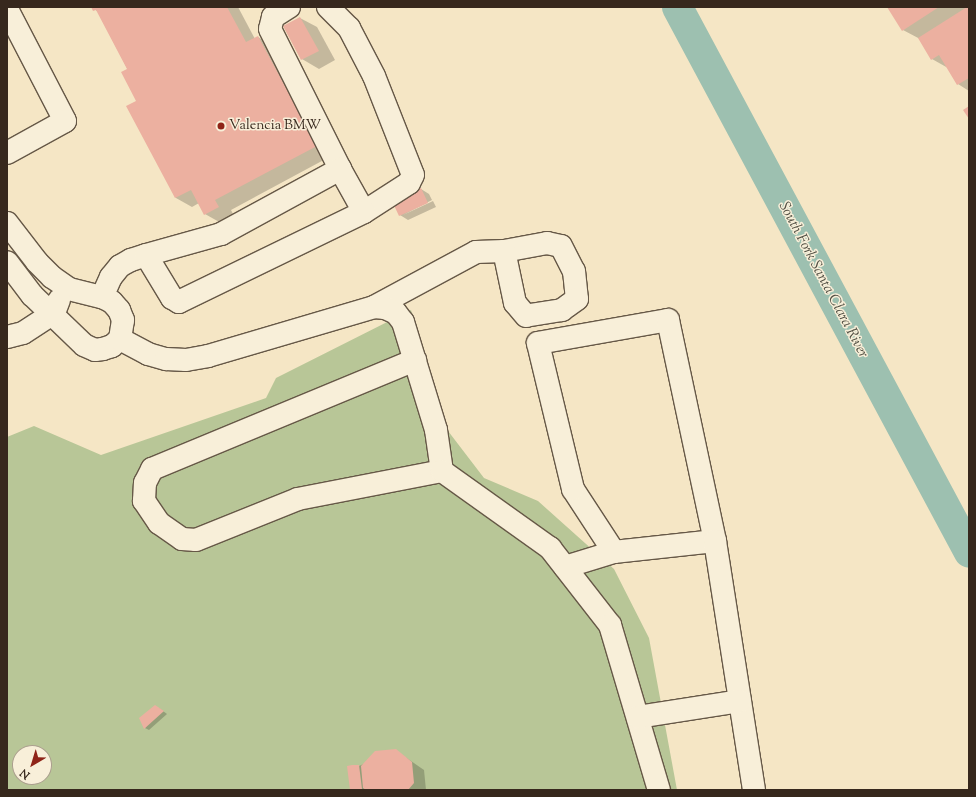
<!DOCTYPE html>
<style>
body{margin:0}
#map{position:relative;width:976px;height:797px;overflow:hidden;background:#f5e6c5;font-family:"Sorts Mill Goudy",serif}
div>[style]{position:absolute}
.green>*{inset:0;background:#b8c697}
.shadow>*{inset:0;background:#0003}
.river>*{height:31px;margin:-15.5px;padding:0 15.5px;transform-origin:15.5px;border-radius:15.5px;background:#9dc0b0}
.building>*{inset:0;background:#ecb0a0}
.roads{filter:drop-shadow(1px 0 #665847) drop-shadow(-1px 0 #665847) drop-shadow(0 1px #665847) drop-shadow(0 -1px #665847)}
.minor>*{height:22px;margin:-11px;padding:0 11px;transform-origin:11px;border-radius:11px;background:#f8efd9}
.dots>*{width:11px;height:11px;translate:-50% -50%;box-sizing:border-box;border:2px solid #f8efd9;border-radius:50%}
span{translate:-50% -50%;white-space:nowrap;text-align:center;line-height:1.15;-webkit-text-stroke:3px #f8efd9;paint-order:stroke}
.poi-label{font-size:14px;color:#37281d}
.left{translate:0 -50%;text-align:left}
.water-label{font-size:15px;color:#504e42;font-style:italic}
.frame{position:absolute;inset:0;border:8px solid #37281d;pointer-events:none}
.north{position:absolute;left:12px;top:745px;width:40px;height:40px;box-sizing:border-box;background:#f8efd9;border:1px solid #ab9f8e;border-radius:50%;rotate:218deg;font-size:11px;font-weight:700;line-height:16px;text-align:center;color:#37281d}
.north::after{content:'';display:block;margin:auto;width:14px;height:18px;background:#8f2418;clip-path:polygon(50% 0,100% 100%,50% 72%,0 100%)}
</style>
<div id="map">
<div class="green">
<i style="clip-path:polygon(evenodd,411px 310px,445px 427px,484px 478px,538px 501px,614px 569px,649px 638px,677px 790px,7px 790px,7px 437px,34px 426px,101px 455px,266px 398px,276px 378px,411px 310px,20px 753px,44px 753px,44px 777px,20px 777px,20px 753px)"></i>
</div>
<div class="shadow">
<i style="clip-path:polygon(92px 7px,238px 7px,255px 39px,258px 37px,275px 47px,333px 155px,231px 210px,234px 216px,221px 223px,205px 214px,199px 203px,192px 207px,176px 198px,137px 101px,128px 70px,98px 12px)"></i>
<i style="clip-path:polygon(888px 7px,969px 7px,969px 91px,958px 84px,948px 68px,932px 59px,920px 39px,903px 30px)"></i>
<i style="clip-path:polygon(300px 18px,317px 27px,335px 60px,319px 69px,302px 59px)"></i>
<i style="clip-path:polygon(421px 189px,429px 194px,432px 200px,403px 215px,433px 201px,436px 207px,408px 220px,400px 215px)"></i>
<i style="clip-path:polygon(159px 708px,167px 714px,149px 730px,145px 728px)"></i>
<i style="clip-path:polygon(395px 750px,424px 770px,426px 790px,351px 789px,359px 766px)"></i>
</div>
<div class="river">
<i style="left:677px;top:7px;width:618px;rotate:61.82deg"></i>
</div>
<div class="building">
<i style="clip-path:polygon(91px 7px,227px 7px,246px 42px,258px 36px,317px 146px,215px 200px,219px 207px,204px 215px,191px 190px,175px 198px,126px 106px,136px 101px,121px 72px,127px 69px,96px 10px,93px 11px)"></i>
<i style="clip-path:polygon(887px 7px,939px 7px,902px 31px)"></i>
<i style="clip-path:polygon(967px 7px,969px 7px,969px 78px,957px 85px,939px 55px,931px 60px,918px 38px)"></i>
<i style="clip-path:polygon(300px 17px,319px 51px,301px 60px,283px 26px)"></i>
<i style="clip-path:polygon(969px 106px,969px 119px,963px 110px)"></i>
<i style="clip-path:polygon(421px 188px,428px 203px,399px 216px,392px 201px)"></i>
<i style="clip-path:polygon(155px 705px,164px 711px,144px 729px,139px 718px)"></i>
<i style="clip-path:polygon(396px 749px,412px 762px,414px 783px,408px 790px,366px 790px,363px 788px,361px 766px,375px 751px)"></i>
<i style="clip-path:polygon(352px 765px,359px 765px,362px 789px,350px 790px,347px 766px)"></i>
</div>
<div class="roads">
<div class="minor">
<i style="left:289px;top:7px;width:19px;rotate:148deg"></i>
<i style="left:273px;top:17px;width:12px;rotate:104deg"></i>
<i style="left:270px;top:29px;width:157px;rotate:63.4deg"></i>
<i style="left:328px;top:7px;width:30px;rotate:45deg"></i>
<i style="left:349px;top:28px;width:54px;rotate:62.5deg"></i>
<i style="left:374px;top:76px;width:106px;rotate:68.5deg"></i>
<i style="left:413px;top:175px;width:9px;rotate:117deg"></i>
<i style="left:409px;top:183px;width:54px;rotate:147.2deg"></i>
<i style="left:7px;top:9px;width:126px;rotate:62.6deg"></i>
<i style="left:65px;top:121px;width:66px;rotate:151.1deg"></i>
<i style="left:7px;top:223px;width:49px;rotate:52.4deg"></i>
<i style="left:37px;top:262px;width:21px;rotate:45deg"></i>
<i style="left:52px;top:277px;width:21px;rotate:35deg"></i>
<i style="left:69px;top:289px;width:34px;rotate:14deg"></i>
<i style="left:102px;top:297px;width:11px;rotate:27deg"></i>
<i style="left:112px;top:302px;width:11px;rotate:49deg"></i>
<i style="left:119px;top:310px;width:11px;rotate:68deg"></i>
<i style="left:123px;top:320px;width:19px;rotate:99deg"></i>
<i style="left:120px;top:339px;width:11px;rotate:139deg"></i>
<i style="left:112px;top:346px;width:9px;rotate:162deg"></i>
<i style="left:103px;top:349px;width:8px;rotate:173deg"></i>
<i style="left:95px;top:350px;width:12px;rotate:-156deg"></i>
<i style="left:84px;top:345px;width:72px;rotate:-136.1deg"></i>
<i style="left:32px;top:295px;width:41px;rotate:-127.1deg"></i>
<i style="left:102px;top:297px;width:22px;rotate:-66deg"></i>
<i style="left:111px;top:277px;width:14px;rotate:-51deg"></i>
<i style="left:120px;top:266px;width:13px;rotate:-29deg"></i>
<i style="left:131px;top:260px;width:16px;rotate:-18deg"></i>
<i style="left:146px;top:255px;width:78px;rotate:-15.6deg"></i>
<i style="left:221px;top:234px;width:136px;rotate:-28.6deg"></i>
<i style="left:340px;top:169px;width:49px;rotate:60.8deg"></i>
<i style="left:364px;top:212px;width:206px;rotate:154.1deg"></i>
<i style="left:179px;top:302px;width:8px;rotate:-150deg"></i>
<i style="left:172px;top:298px;width:50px;rotate:-121.2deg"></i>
<i style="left:374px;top:307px;width:116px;rotate:-28.3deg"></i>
<i style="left:476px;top:252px;width:28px;rotate:-2deg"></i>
<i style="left:504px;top:251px;width:44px;rotate:-10.5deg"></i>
<i style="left:547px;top:243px;width:14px;rotate:12deg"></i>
<i style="left:561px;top:246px;width:28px;rotate:63deg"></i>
<i style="left:574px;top:271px;width:28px;rotate:84deg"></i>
<i style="left:577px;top:299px;width:19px;rotate:144deg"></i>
<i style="left:562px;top:310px;width:36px;rotate:171deg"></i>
<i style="left:526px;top:316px;width:17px;rotate:-130deg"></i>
<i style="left:515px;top:303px;width:53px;rotate:-101.9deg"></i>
<i style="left:7px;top:337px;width:16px;rotate:-14deg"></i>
<i style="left:23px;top:333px;width:37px;rotate:-33deg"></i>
<i style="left:54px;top:313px;width:14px;rotate:-69deg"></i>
<i style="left:120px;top:339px;width:32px;rotate:28deg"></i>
<i style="left:148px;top:354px;width:19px;rotate:16deg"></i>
<i style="left:166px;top:359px;width:20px;rotate:3deg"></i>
<i style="left:186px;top:360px;width:22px;rotate:-10deg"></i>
<i style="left:208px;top:356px;width:173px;rotate:-16.4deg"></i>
<i style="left:374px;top:307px;width:11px;rotate:5deg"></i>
<i style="left:385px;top:308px;width:12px;rotate:24deg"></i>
<i style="left:396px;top:313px;width:11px;rotate:52deg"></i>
<i style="left:403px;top:322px;width:113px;rotate:73deg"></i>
<i style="left:436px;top:430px;width:41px;rotate:81.7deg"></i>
<i style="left:442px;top:471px;width:147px;rotate:169deg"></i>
<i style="left:298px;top:499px;width:110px;rotate:158.1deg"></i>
<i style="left:196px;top:540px;width:14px;rotate:-176deg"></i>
<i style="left:182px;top:539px;width:28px;rotate:-145deg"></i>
<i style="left:159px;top:523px;width:27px;rotate:-124deg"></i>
<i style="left:144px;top:501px;width:18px;rotate:-87deg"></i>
<i style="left:145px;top:483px;width:16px;rotate:-63deg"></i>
<i style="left:152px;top:469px;width:285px;rotate:-22.5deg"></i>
<i style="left:442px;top:471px;width:133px;rotate:35.5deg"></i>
<i style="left:550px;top:548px;width:98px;rotate:52.1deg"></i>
<i style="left:610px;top:625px;width:172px;rotate:73.5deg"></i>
<i style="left:715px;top:541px;width:102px;rotate:173.8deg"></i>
<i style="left:614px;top:552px;width:75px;rotate:-123.1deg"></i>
<i style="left:573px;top:489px;width:150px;rotate:-103.5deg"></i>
<i style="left:538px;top:343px;width:132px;rotate:-10deg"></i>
<i style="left:668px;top:320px;width:226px;rotate:78deg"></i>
<i style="left:715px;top:541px;width:252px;rotate:81.1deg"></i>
<i style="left:565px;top:567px;width:51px;rotate:-17deg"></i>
<i style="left:638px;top:717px;width:103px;rotate:-8.9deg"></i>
</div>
</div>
<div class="dots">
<i style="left:221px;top:126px;background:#8f2418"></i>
</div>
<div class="poi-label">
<span class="left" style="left:229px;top:126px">Valencia BMW</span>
</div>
<div class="water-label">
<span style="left:823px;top:280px;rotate:62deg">South Fork Santa Clara River</span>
</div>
<div class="frame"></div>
<div class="north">N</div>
</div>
